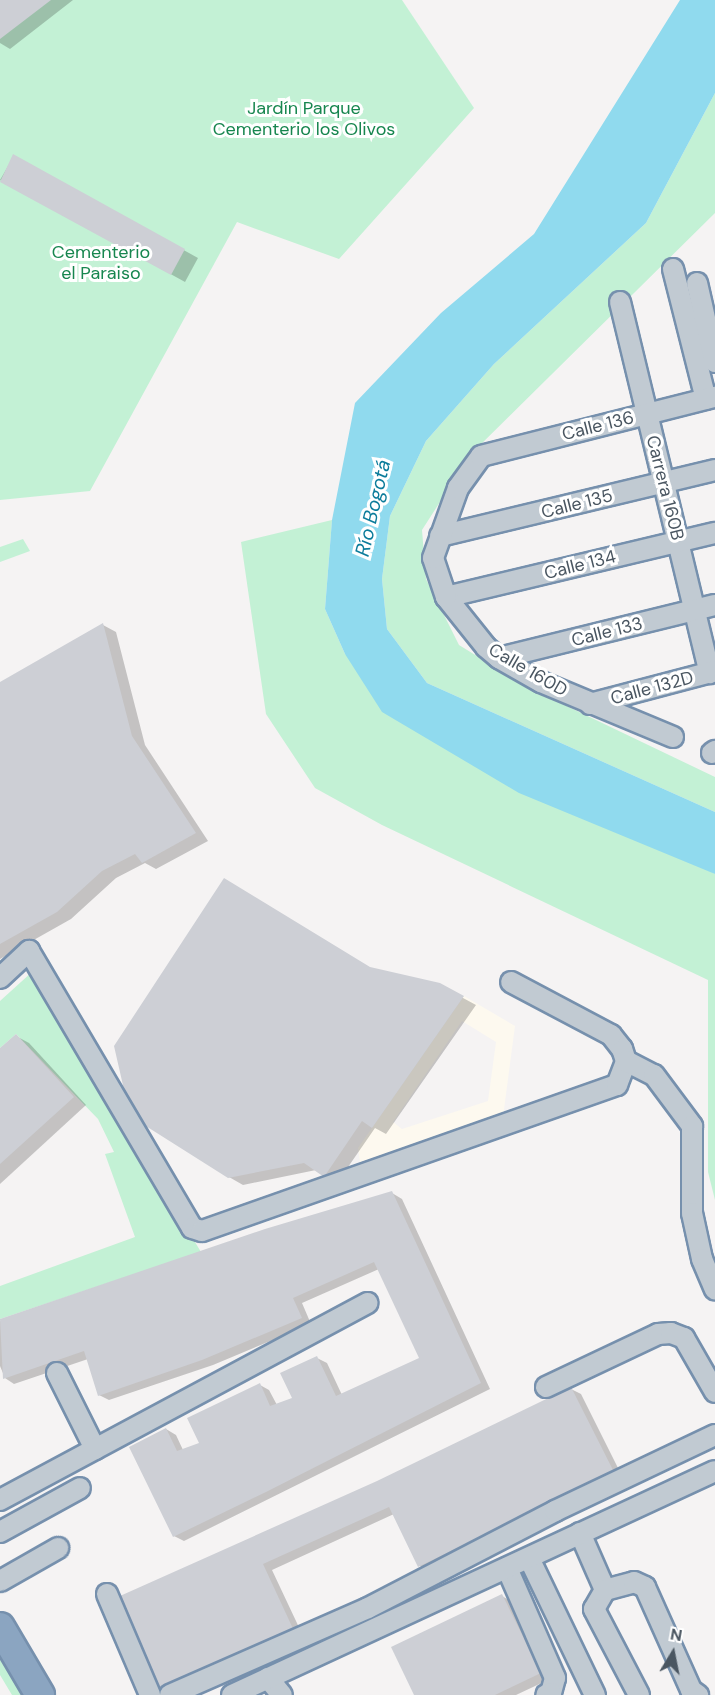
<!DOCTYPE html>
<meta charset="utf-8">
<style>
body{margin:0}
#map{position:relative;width:715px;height:1695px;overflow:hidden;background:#f5f3f3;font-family:"DM Sans",sans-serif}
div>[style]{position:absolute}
.commercial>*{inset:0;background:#fdf9ef}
.green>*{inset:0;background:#c3f1d5}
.water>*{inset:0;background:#90daee}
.shadow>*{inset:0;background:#0003}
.building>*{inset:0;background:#cdcfd5}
.roads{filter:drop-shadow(2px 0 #7690ad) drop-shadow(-2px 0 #7690ad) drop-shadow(0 2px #7690ad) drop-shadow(0 -2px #7690ad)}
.minor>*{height:20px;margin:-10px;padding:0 10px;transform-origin:10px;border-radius:10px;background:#c1cad2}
.highway>*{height:28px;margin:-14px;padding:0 14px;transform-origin:14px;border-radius:14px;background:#8ba5c1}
span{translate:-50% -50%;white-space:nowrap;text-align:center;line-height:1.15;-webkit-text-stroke:6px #fff;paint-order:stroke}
.park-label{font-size:18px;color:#17864f}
.street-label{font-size:18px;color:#4a5661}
.water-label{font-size:20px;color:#0c7c9b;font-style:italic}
.north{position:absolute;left:643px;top:1623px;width:60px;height:60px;-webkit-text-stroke:4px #fff;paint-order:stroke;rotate:10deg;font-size:16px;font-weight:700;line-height:24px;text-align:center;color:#4a5661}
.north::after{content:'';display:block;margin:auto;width:21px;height:27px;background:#4a5661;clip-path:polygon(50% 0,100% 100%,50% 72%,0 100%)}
</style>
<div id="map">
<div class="commercial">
<i style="clip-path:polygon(evenodd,464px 996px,515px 1026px,503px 1117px,360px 1162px,358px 1148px,464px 996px,462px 1021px,496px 1042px,488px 1101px,402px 1129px,393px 1122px,462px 1021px)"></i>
</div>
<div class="green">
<i style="clip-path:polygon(0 0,402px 0,474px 108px,339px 259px,237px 222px,90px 491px,0 500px)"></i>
<i style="clip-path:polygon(715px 93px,715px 213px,470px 455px,422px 530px,426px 579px,459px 645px,527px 687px,715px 777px,715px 812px,427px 683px,387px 629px,382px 579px,390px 516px,426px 441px,494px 364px,646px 223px)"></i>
<i style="clip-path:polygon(332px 520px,325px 609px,345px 654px,715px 874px,715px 1200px,708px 1172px,708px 980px,382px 825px,315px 788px,266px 714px,241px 542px)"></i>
<i style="clip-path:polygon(23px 539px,30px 551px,0 562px,0 547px)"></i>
<i style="clip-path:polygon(32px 972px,201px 1252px,0 1319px,0 1286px,135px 1237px,105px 1154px,114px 1152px,98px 1119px,16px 1034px,0 1048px,0 1001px)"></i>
<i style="clip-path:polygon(0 1652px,25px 1695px,12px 1695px,0 1675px)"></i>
</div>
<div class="water">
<i style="clip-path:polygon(680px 0,715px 0,715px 93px,646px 223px,494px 364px,426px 441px,390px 516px,382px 579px,387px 629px,427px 683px,715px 812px,715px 874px,519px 793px,382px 712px,345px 654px,325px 609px,332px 520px,355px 403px,441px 313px,534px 234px)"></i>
</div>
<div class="shadow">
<i style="clip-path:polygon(0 0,73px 0,10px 49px,0 43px)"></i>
<i style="clip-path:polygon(14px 156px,198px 258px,185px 282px,0 180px)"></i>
<i style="clip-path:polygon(103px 625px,116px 632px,145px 745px,208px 841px,156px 869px,145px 863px,116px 878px,71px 919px,0 959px,0 684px)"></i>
<i style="clip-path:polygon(371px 969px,439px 985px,476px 1005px,386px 1134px,375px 1128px,337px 1183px,316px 1170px,243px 1185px,229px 1177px)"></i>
<i style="clip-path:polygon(16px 1036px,29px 1043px,86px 1105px,0 1184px,0 1050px)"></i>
<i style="clip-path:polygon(392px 1193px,402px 1199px,490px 1389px,184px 1541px,174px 1536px,166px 1429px,176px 1435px,183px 1450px,201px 1444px,260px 1385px,269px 1390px,277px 1405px,294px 1399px,317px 1358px,327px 1363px,342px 1395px,421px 1359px,379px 1269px,302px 1303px,311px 1324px,213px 1365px,109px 1400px,99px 1395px,88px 1359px,14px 1384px,5px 1378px,0 1366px,0 1321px)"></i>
<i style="clip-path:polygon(571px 1389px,581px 1394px,623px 1478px,430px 1572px,420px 1566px,394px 1514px,272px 1570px,304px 1638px,178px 1695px,156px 1695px,113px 1601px,377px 1483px)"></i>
<i style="clip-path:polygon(502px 1596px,512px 1602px,550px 1679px,516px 1695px,416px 1695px)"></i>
</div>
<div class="building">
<i style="clip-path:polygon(0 0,51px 0,0 39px)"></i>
<i style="clip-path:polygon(13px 154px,185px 249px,171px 275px,0 182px)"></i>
<i style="clip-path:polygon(103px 623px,132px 736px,196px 833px,142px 863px,135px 854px,102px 871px,57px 912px,0 944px,0 682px)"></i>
<i style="clip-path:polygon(224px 878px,370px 967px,440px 983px,464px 996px,372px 1128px,362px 1121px,324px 1177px,304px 1163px,228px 1178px,130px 1116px,114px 1046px)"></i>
<i style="clip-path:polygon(16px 1034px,74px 1097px,0 1164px,0 1048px)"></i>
<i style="clip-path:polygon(392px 1191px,481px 1383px,266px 1492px,173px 1537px,129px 1447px,166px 1428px,177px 1451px,199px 1443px,187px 1418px,260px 1383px,270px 1406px,292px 1398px,280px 1373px,317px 1356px,336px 1396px,419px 1358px,374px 1262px,293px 1298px,302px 1318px,202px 1360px,98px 1396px,84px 1351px,3px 1379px,0 1319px,265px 1229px)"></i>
<i style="clip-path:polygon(571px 1387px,614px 1472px,418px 1567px,389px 1507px,263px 1564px,295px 1633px,157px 1695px,111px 1600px,377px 1481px)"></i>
<i style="clip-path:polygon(502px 1594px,541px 1673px,495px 1695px,414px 1695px,391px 1647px)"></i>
</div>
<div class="roads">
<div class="minor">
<i style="left:673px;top:269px;width:134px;rotate:75.8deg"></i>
<i style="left:697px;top:283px;width:81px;rotate:77.2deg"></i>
<i style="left:620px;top:302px;width:382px;rotate:76.4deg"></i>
<i style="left:440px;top:536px;width:283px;rotate:-13.5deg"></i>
<i style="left:446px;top:597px;width:277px;rotate:-13.4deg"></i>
<i style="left:499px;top:658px;width:222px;rotate:-13.8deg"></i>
<i style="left:590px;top:704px;width:129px;rotate:-14.8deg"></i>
<i style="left:673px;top:737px;width:143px;rotate:-157.4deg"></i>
<i style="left:541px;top:682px;width:48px;rotate:-150.3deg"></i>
<i style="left:499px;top:658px;width:17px;rotate:-140deg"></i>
<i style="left:486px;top:647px;width:64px;rotate:-128.7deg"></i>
<i style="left:446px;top:597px;width:41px;rotate:-108.4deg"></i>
<i style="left:433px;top:558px;width:74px;rotate:-70.3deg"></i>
<i style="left:458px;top:488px;width:39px;rotate:-54deg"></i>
<i style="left:481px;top:456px;width:241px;rotate:-14.2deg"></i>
<i style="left:712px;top:753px;width:4px;rotate:-34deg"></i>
<i style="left:0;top:978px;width:40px;rotate:-43deg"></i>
<i style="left:29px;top:951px;width:321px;rotate:59.5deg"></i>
<i style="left:192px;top:1228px;width:10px;rotate:17deg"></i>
<i style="left:202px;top:1231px;width:440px;rotate:-19.4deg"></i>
<i style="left:617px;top:1085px;width:26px;rotate:-69deg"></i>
<i style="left:626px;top:1061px;width:13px;rotate:-108deg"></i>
<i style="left:622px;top:1049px;width:18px;rotate:-128deg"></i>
<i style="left:611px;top:1035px;width:113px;rotate:-152.1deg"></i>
<i style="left:626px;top:1061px;width:31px;rotate:27deg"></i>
<i style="left:654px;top:1075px;width:64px;rotate:53.3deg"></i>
<i style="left:692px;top:1126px;width:87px;rotate:90deg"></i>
<i style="left:692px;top:1213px;width:47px;rotate:77.7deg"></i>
<i style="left:702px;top:1259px;width:33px;rotate:67deg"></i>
<i style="left:57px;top:1373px;width:85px;rotate:63.4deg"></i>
<i style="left:546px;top:1387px;width:124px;rotate:-25.3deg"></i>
<i style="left:658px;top:1334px;width:13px;rotate:-4deg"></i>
<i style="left:671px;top:1333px;width:14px;rotate:21deg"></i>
<i style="left:684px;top:1338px;width:62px;rotate:60.1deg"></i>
<i style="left:0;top:1500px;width:417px;rotate:-28.2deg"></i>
<i style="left:0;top:1532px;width:91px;rotate:-28.8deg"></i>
<i style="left:580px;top:1533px;width:62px;rotate:66.3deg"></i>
<i style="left:605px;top:1590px;width:30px;rotate:-15deg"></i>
<i style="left:634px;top:1582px;width:12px;rotate:24deg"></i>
<i style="left:645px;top:1587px;width:113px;rotate:65.9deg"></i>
<i style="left:691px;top:1690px;width:9px;rotate:36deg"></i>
<i style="left:529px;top:1558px;width:152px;rotate:64.3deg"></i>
<i style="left:507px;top:1568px;width:120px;rotate:66.4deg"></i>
<i style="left:555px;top:1678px;width:16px;rotate:105deg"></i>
<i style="left:551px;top:1693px;width:5px;rotate:158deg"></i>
<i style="left:0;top:1581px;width:67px;rotate:-29.6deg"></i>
<i style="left:605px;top:1590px;width:22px;rotate:120deg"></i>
<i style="left:594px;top:1609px;width:97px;rotate:62.4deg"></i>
<i style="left:107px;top:1594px;width:110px;rotate:66.9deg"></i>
<i style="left:268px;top:1678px;width:22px;rotate:51deg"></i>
<i style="left:170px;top:1695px;width:216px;rotate:-23.7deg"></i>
<i style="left:368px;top:1608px;width:211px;rotate:-27.4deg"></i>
<i style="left:555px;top:1511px;width:177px;rotate:-25.4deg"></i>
<i style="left:232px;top:1695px;width:532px;rotate:-24.88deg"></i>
</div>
<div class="highway">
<i style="left:0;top:1627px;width:79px;rotate:59.5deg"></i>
</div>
</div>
<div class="park-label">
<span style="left:304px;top:119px">Jardín Parque<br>Cementerio los Olivos</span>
<span style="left:101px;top:263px">Cementerio<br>el Paraiso</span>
</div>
<div class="street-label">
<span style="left:598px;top:426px;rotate:-14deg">Calle 136</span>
<span style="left:665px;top:488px;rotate:76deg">Carrera 160B</span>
<span style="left:577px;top:504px;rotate:-14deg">Calle 135</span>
<span style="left:580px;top:565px;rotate:-14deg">Calle 134</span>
<span style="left:607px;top:632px;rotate:-14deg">Calle 133</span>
<span style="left:528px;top:670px;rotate:30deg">Calle 160D</span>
<span style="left:652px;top:688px;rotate:-15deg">Calle 132D</span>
</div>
<div class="water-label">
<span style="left:373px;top:508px;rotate:-77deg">Río Bogotá</span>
</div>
<div class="north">N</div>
</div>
